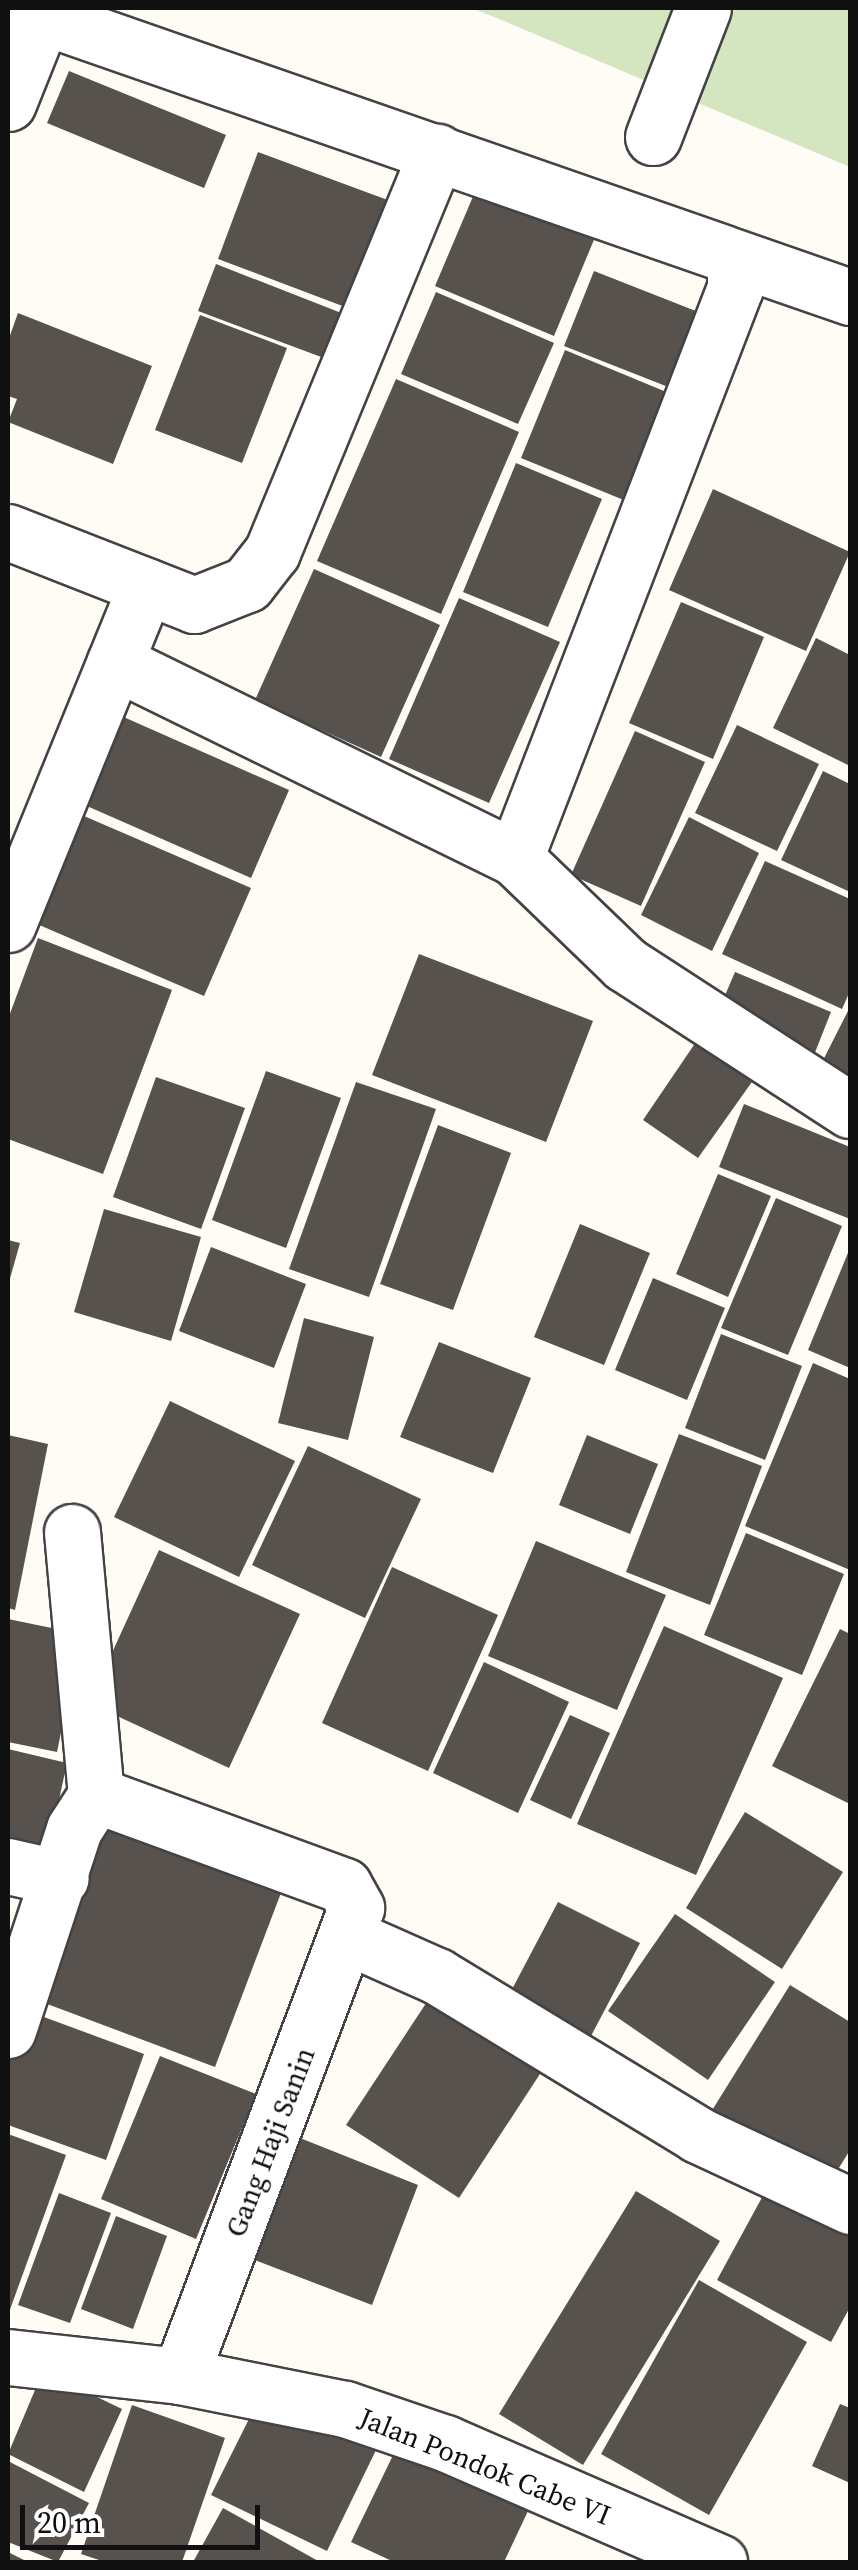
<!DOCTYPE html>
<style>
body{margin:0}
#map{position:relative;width:858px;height:2570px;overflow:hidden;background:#fefcf5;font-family:"Source Serif 4",serif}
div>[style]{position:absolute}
.green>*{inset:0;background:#d4e6c0}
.building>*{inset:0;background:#58524e}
.roads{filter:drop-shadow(2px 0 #434343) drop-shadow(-2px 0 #434343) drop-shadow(0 2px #434343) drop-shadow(0 -2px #434343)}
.minor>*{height:55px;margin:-27.5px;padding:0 27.5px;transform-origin:27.5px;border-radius:27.5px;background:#fff}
span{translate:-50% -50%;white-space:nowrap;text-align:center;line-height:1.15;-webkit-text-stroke:10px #fff;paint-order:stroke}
.street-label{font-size:28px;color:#101010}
.frame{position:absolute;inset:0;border:10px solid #101010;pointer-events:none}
.scale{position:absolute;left:20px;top:2505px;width:240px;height:45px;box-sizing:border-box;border:5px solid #101010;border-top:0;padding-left:12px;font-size:30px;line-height:35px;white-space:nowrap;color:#101010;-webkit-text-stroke:8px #fff;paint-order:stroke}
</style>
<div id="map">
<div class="green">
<i style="clip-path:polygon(471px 8px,850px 8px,850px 167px,497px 18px)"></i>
</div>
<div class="building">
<i style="clip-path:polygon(69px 71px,226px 135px,204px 188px,47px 123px)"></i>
<i style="clip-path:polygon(258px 152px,393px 202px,353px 310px,218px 259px)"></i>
<i style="clip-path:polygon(480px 180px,598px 230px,554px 336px,435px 286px)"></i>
<i style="clip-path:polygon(216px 264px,349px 316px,332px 361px,198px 311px)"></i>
<i style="clip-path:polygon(594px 271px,711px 317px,681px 392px,564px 346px)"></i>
<i style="clip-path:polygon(436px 292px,554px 343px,518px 424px,401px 374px)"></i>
<i style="clip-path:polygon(18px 313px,152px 366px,113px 464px,8px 422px,17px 399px,8px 396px,8px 341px)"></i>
<i style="clip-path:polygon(200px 315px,287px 348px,242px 463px,155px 430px)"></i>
<i style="clip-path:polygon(565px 350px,676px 396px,631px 503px,521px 458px)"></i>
<i style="clip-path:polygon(396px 379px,519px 432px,441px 614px,317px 561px)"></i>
<i style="clip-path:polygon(516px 463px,602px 499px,548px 627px,463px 592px)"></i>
<i style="clip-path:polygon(713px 489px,850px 552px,806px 651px,669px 590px)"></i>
<i style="clip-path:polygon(314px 569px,440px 625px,381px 757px,255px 700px)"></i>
<i style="clip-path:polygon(459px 598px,560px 642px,489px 803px,389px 759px)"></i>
<i style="clip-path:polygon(681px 602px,764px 637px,713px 759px,629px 723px)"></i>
<i style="clip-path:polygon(816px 638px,850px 655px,850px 766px,773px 728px)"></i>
<i style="clip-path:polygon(119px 715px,289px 790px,251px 878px,80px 803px)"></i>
<i style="clip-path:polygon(737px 725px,819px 764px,777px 851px,695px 813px)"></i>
<i style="clip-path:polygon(635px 731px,705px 762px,641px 906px,571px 875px)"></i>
<i style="clip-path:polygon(823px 771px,850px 784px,850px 892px,781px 860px)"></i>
<i style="clip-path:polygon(77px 813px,251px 888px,204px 996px,30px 921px)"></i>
<i style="clip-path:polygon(689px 817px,759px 853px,712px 951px,641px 915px)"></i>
<i style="clip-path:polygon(765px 861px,850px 899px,850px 991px,842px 1009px,722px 954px)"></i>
<i style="clip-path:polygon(38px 938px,172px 990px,103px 1174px,8px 1139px,8px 1019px)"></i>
<i style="clip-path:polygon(419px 954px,593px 1021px,546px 1142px,372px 1075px)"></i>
<i style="clip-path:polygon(735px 972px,831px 1012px,814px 1055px,717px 1014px)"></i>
<i style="clip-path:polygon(850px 1007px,850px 1100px,813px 1080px)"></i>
<i style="clip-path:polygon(698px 1039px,754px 1079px,698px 1158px,643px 1120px)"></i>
<i style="clip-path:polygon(266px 1071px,341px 1098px,286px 1248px,212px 1220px)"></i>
<i style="clip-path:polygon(156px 1077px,245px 1108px,201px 1229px,113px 1197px)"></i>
<i style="clip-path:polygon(356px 1082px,436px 1109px,369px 1297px,289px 1269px)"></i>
<i style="clip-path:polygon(744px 1104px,850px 1147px,850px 1219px,719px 1167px)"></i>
<i style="clip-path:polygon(438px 1125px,511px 1153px,453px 1310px,380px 1284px)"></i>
<i style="clip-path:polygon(718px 1174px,771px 1196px,728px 1297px,676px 1274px)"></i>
<i style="clip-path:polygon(776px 1198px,842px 1226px,788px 1355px,721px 1328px)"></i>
<i style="clip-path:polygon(104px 1209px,201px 1237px,171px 1341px,74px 1312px)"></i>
<i style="clip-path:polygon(580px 1224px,650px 1253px,604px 1365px,534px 1337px)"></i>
<i style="clip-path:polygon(8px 1240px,20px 1243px,9px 1282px,8px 1282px)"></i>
<i style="clip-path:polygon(211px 1247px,306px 1284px,274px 1368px,179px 1331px)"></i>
<i style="clip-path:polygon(850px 1248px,850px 1368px,808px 1350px)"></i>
<i style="clip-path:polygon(653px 1278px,725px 1308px,687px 1400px,615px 1370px)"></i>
<i style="clip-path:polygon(304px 1318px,374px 1337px,348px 1440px,278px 1423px)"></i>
<i style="clip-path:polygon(721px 1334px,802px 1366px,765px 1460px,685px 1428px)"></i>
<i style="clip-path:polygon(439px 1342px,531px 1378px,493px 1473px,400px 1437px)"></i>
<i style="clip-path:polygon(813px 1363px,850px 1379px,850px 1570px,745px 1526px)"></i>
<i style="clip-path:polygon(170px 1401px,295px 1461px,239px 1577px,114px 1517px)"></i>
<i style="clip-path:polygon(679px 1434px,762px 1466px,710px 1605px,626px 1572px)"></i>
<i style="clip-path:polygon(8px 1435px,48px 1444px,15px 1610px,8px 1608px)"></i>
<i style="clip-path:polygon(587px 1435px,658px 1464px,630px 1534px,559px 1505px)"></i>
<i style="clip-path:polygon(308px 1446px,421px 1499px,365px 1618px,252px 1565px)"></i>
<i style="clip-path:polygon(746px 1533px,844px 1574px,802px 1675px,704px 1635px)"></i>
<i style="clip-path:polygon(536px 1541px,666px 1595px,617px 1710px,488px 1656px)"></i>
<i style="clip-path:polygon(159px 1550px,300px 1614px,229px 1768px,89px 1703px)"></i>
<i style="clip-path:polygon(392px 1567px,498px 1615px,428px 1771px,322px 1723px)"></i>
<i style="clip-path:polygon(8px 1619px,81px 1634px,57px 1752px,8px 1742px)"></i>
<i style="clip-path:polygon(664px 1626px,783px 1678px,696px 1875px,577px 1824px)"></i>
<i style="clip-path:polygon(840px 1629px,850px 1634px,850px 1804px,772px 1766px)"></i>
<i style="clip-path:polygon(484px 1662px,569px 1702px,518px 1813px,433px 1773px)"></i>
<i style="clip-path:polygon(570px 1715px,610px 1733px,571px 1819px,530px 1800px)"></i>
<i style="clip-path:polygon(8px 1749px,67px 1763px,43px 1873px,8px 1865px)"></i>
<i style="clip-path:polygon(97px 1806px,287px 1877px,215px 2067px,26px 1996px)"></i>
<i style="clip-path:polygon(745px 1812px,843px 1872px,782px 1969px,686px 1908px)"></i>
<i style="clip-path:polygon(558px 1902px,640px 1943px,591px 2036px,509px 1995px)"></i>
<i style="clip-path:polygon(675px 1914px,775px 1982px,708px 2080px,608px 2011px)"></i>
<i style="clip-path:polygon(438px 1985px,551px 2057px,459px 2198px,346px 2125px)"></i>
<i style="clip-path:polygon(790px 1985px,850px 2022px,850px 2150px,829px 2184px,711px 2112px)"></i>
<i style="clip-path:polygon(25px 2010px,144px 2054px,106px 2160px,8px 2125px,8px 2056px)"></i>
<i style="clip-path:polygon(160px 2056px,256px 2094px,196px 2239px,101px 2199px)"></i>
<i style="clip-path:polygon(8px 2134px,66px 2155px,8px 2315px)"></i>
<i style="clip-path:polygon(300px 2138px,418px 2185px,372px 2305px,252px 2259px)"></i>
<i style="clip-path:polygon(766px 2190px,850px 2236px,850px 2307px,831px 2342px,717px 2280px)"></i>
<i style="clip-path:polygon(636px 2191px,720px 2241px,583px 2465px,499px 2414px)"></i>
<i style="clip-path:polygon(59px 2193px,111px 2213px,70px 2323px,18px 2305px)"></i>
<i style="clip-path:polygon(116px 2216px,167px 2236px,133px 2329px,81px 2309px)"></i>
<i style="clip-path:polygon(699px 2280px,807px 2342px,709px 2515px,601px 2454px)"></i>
<i style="clip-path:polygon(43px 2371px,122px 2409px,84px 2492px,8px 2454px)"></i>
<i style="clip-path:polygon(262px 2393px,377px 2448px,327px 2551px,211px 2495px)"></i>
<i style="clip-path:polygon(840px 2404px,850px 2408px,850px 2483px,812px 2466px)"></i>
<i style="clip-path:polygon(132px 2405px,225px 2438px,182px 2562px,105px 2562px,81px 2554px)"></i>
<i style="clip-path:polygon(396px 2449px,528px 2511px,504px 2562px,394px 2562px,351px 2542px)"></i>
<i style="clip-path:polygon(8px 2461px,89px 2503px,58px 2562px,8px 2542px)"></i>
<i style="clip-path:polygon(223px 2508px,320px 2562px,193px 2562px)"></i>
<i style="clip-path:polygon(8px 2552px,28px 2562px,8px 2562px)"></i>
</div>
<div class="roads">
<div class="minor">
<i style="left:19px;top:8px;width:880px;rotate:19.18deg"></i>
<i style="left:8px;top:103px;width:102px;rotate:-68.2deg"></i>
<i style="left:653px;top:137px;width:138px;rotate:-68.8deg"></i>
<i style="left:8px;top:532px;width:200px;rotate:21.4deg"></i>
<i style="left:194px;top:605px;width:57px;rotate:-21.6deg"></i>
<i style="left:247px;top:584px;width:41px;rotate:-52deg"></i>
<i style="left:272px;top:552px;width:433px;rotate:-67.6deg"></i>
<i style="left:115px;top:662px;width:445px;rotate:26.1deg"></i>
<i style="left:515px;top:858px;width:153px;rotate:43.9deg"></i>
<i style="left:625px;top:964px;width:268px;rotate:33deg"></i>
<i style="left:515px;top:858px;width:611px;rotate:-68.9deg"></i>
<i style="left:735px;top:288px;width:28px;rotate:-90deg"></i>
<i style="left:8px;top:924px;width:365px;rotate:-67.8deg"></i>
<i style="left:72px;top:1532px;width:264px;rotate:84.8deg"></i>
<i style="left:96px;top:1795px;width:264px;rotate:20.1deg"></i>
<i style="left:344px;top:1886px;width:25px;rotate:61deg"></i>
<i style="left:356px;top:1908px;width:500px;rotate:110.6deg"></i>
<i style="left:8px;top:1866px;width:54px;rotate:12.8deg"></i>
<i style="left:349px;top:1937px;width:96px;rotate:23.9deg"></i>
<i style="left:437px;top:1976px;width:306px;rotate:31.3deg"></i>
<i style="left:698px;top:2135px;width:168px;rotate:25deg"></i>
<i style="left:8px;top:2030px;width:212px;rotate:-71.8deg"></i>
<i style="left:74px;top:1829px;width:40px;rotate:-57.1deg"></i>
<i style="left:8px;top:2357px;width:173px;rotate:6.3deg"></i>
<i style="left:180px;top:2376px;width:168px;rotate:11.3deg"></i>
<i style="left:345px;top:2409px;width:106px;rotate:18.8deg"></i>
<i style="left:445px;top:2443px;width:299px;rotate:23.5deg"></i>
</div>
</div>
<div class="street-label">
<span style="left:270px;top:2142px;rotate:-69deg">Gang Haji Sanin</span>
<span style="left:485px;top:2466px;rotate:22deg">Jalan Pondok Cabe VI</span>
</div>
<div class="frame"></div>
<div class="scale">20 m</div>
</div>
